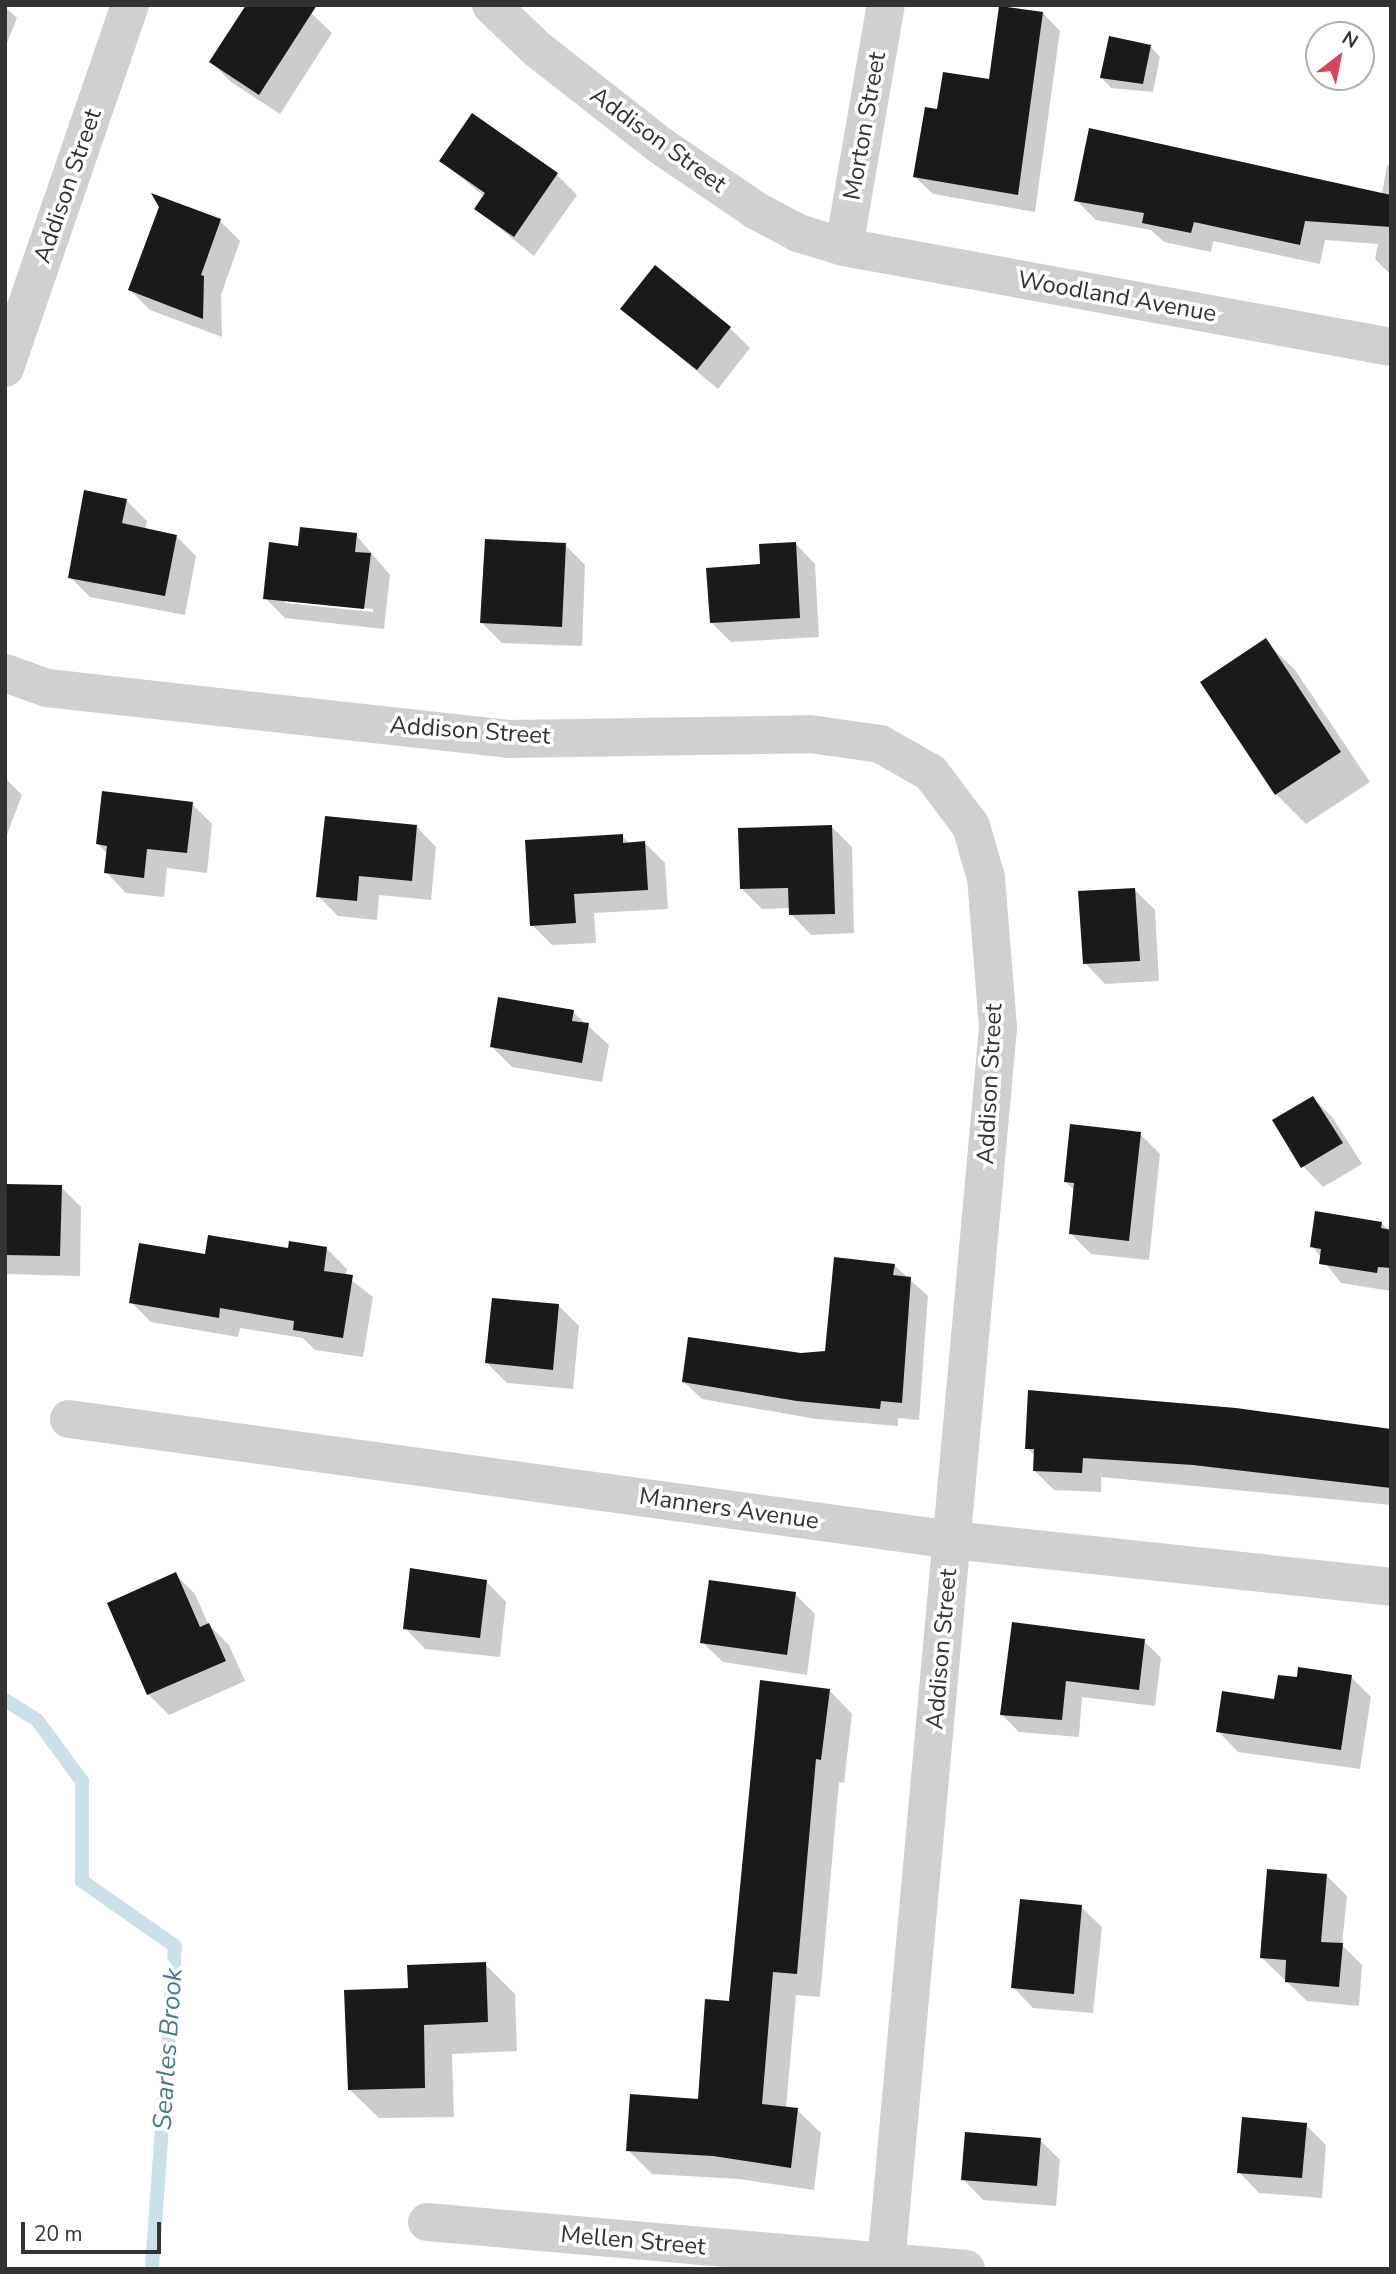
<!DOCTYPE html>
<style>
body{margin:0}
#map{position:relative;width:1396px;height:2274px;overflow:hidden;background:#fff;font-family:"Nunito Sans",sans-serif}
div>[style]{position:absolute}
.shadow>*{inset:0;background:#0003}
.stream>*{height:14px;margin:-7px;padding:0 7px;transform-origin:7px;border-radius:7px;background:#cbe0e8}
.building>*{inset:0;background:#1a1a1a}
.minor>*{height:38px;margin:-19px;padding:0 19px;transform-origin:19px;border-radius:19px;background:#d0d0d0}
span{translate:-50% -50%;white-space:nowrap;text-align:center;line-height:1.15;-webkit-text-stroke:7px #fff;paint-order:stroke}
.street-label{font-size:24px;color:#333}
.water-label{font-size:26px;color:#457a90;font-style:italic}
.frame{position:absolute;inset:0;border:7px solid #333;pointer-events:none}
.north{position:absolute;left:1305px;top:21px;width:70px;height:70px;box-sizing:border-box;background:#fff;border:2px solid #adadad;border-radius:50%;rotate:32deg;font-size:19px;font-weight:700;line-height:28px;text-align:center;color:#333}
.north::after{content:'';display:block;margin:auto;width:24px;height:32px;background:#d9455f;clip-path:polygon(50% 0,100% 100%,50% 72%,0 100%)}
.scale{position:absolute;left:21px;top:2222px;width:140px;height:32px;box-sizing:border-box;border:4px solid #333;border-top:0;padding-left:9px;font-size:21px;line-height:24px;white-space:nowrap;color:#333;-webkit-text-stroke:5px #fff;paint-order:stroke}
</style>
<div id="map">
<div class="shadow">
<i style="clip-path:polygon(5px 7px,17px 18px,5px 48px)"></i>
<i style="clip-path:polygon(311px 13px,332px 33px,280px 114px,231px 82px,211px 62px)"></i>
<i style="clip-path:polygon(1043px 13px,1060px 31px,1035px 212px,933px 194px,915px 177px,939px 111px,990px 81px)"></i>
<i style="clip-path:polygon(1151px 47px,1160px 57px,1153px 92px,1111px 88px,1102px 78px)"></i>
<i style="clip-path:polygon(473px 116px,557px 175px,577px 195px,534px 256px,476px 209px,485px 197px,441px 161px)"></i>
<i style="clip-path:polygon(1387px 165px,1391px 166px,1391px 275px,1375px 259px,1378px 244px,1325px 240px,1320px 264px,1213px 241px,1211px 252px,1164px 242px,1151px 230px,1096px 220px,1076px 200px,1382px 194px)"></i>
<i style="clip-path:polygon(220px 221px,240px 241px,221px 295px,222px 337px,150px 310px,130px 290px)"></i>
<i style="clip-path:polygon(622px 309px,730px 328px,750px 348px,718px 389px)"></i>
<i style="clip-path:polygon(127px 501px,147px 521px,145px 530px,176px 536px,196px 556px,185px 615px,90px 597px,70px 577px)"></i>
<i style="clip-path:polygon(evenodd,356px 535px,390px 575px,384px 629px,285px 618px,265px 598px,300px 548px,356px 535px,285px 599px,373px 609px,373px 612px,285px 603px,285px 599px)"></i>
<i style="clip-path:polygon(795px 543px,815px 564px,819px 637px,731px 642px,711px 622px,762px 566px)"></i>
<i style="clip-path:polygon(565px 545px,585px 565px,582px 646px,502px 643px,482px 623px)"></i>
<i style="clip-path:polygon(1265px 641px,1295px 670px,1370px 782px,1306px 824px,1276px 794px,1203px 682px)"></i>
<i style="clip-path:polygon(5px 778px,22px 795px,5px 840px)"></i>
<i style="clip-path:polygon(192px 804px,212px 824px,207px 873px,167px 868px,164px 897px,126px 893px,106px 872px,108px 854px,97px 843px)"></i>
<i style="clip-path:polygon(416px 826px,436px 847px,431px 900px,379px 895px,377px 920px,338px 916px,318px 896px)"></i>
<i style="clip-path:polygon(832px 827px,852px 847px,854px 933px,811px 935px,791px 914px,790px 908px,762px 909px,742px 889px)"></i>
<i style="clip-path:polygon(622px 836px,630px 844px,645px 843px,665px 863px,668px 909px,594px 913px,596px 943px,552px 945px,532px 925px)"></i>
<i style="clip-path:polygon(1134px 889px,1155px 910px,1159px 981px,1105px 984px,1085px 963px)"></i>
<i style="clip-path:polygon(573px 1012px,609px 1045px,602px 1082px,512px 1067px,492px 1047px)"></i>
<i style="clip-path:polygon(1313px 1098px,1333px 1118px,1362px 1164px,1323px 1187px,1303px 1166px)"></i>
<i style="clip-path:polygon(1140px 1134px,1160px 1154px,1149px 1260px,1091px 1254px,1071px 1234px,1075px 1191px,1065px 1181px)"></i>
<i style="clip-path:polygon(5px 1185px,61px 1187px,81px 1207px,80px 1276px,5px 1274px)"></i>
<i style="clip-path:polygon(1381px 1223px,1391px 1232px,1391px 1291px,1341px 1283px,1312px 1246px)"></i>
<i style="clip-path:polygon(327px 1249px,347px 1269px,346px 1276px,373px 1297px,363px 1357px,315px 1350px,303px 1338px,240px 1328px,238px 1337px,151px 1322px,131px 1302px,207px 1256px)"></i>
<i style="clip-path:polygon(894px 1265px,928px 1296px,919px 1420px,898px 1418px,898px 1426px,816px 1419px,702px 1399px,683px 1381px,826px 1353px)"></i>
<i style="clip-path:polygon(559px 1306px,579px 1326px,573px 1389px,507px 1383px,487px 1363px)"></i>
<i style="clip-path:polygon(1391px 1431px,1391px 1505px,1101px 1477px,1101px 1492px,1054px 1490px,1034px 1470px,1035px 1456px,1027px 1448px)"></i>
<i style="clip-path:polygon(175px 1574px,195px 1594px,208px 1624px,229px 1645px,245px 1681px,169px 1715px,148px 1694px,109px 1603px)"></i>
<i style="clip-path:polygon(486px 1581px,506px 1602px,500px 1657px,425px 1649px,405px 1628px)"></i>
<i style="clip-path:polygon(795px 1594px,815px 1614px,807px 1675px,723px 1662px,702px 1642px)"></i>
<i style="clip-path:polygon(1144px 1641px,1161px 1658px,1155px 1706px,1082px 1697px,1079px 1737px,1019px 1732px,1001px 1714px)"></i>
<i style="clip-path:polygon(1351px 1677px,1371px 1697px,1360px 1769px,1238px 1752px,1218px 1731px,1276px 1701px,1298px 1679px)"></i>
<i style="clip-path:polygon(829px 1690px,852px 1714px,844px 1783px,839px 1782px,820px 1997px,796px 1995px,786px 2108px,797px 2110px,821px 2133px,814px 2190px,738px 2179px,652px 2174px,628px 2150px,699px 2101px)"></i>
<i style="clip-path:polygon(1327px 1876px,1347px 1896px,1342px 1945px,1362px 1965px,1359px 2006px,1307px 2001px,1262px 1958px)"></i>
<i style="clip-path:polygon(1081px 1907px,1102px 1927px,1093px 2013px,1033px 2008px,1013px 1987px)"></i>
<i style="clip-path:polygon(485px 1964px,515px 1994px,517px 2051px,452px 2054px,454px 2117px,379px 2118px,349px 2089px,409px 1990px)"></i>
<i style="clip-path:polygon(1306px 2125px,1326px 2145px,1322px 2198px,1259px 2193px,1239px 2172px)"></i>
<i style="clip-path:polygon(1040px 2140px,1060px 2160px,1056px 2206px,983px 2200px,963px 2179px)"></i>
</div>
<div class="stream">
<i style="left:5px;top:1700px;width:38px;rotate:32deg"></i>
<i style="left:37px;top:1720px;width:76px;rotate:53.6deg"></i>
<i style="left:82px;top:1781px;width:100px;rotate:90deg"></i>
<i style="left:82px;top:1881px;width:113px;rotate:35deg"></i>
<i style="left:175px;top:1946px;width:324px;rotate:94.1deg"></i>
</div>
<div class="building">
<i style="clip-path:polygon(246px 5px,317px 5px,259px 95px,209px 62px)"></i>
<i style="clip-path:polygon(999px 6px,1043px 12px,1018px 195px,913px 177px,925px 107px,937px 109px,943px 72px,989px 79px)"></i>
<i style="clip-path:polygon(1109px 36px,1151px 45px,1143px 84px,1100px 78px)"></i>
<i style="clip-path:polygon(472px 113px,558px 173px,514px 237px,474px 209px,485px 193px,439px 161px)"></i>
<i style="clip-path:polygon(1089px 128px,1391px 195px,1391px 227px,1305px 221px,1300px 245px,1194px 222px,1191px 233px,1142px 223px,1144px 213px,1074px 201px)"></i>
<i style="clip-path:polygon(151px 193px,221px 219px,201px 275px,204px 276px,203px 319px,128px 290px,159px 207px)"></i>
<i style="clip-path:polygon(655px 265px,731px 327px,697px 370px,620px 309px)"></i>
<i style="clip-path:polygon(84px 490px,127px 499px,122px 523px,177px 535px,165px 596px,68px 578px)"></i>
<i style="clip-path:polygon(300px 527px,357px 533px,355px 552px,371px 553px,364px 609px,263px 599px,269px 542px,298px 546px)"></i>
<i style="clip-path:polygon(485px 539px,566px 543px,562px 627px,480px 623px)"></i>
<i style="clip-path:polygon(796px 542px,800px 618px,710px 623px,706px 568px,760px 564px,759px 544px)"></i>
<i style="clip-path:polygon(1266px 638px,1341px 752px,1275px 795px,1200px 682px)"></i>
<i style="clip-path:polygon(102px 791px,193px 802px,187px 853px,147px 849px,144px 878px,104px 873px,107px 846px,96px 844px)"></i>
<i style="clip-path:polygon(325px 816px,417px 825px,412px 881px,359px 876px,357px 901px,316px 897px)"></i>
<i style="clip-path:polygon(832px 825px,835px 914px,789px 915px,788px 888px,740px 889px,738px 828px)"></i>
<i style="clip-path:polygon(623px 834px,623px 843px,645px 841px,648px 890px,574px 894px,576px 923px,530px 926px,525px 840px)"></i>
<i style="clip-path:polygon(1135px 888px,1140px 961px,1083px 964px,1078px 891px)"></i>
<i style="clip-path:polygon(498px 997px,574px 1010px,572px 1021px,589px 1023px,582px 1063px,490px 1047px)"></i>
<i style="clip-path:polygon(1313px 1096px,1343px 1143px,1301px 1168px,1272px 1120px)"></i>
<i style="clip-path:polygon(1070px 1124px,1141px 1132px,1129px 1241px,1069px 1234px,1074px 1183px,1064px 1182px)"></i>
<i style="clip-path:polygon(5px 1184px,62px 1185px,60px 1256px,5px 1255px)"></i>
<i style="clip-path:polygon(1315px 1211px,1382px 1222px,1381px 1228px,1391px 1230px,1391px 1268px,1378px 1267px,1377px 1273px,1319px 1264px,1321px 1249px,1310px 1247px)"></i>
<i style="clip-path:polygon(208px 1235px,288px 1248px,289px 1241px,327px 1247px,324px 1271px,353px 1275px,343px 1338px,293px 1330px,294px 1321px,220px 1308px,219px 1318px,129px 1303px,139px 1243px,205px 1254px)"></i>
<i style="clip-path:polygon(834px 1257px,895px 1264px,893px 1275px,911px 1277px,902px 1403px,881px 1401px,880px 1409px,797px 1401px,682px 1382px,688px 1337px,801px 1353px,825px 1351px)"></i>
<i style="clip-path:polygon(492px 1298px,559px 1304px,553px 1370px,485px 1363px)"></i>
<i style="clip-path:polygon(1028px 1390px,1236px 1408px,1391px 1429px,1391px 1488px,1193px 1465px,1083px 1458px,1082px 1473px,1033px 1471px,1034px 1449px,1025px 1449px)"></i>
<i style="clip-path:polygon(410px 1568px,487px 1580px,480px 1638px,403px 1629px)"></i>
<i style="clip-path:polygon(176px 1572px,200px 1627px,209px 1623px,226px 1661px,147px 1695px,107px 1603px)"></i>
<i style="clip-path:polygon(709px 1580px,796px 1592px,787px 1655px,700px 1643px)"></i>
<i style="clip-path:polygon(1012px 1622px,1145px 1639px,1139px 1690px,1066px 1681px,1062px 1720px,1000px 1715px)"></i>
<i style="clip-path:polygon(1298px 1667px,1352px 1675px,1341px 1750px,1216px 1732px,1222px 1691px,1274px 1699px,1278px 1675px,1297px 1677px)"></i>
<i style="clip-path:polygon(760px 1680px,830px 1689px,821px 1760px,816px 1759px,797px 1974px,773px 1972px,762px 2104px,798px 2108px,791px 2168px,713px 2156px,626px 2151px,630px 2094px,698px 2099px,705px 1999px,729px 2001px)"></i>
<i style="clip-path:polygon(1267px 1869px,1327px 1874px,1321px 1942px,1343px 1943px,1339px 1987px,1285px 1982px,1286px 1960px,1260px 1958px)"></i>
<i style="clip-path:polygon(1020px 1899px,1082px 1905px,1074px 1994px,1011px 1988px)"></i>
<i style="clip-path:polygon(486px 1962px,488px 2022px,424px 2025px,425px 2088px,348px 2090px,344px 1990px,408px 1988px,407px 1965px)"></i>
<i style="clip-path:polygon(1242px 2117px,1307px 2123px,1302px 2178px,1237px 2173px)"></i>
<i style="clip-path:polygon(965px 2132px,1041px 2138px,1037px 2186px,961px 2180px)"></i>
</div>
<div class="minor">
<i style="left:491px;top:5px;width:64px;rotate:43.7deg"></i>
<i style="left:537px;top:49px;width:157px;rotate:38deg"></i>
<i style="left:661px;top:146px;width:114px;rotate:34.2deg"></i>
<i style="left:755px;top:210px;width:49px;rotate:28.1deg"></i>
<i style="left:798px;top:233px;width:48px;rotate:16.9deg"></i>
<i style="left:844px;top:247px;width:556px;rotate:10.36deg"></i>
<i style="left:844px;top:247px;width:246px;rotate:-80.2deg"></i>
<i style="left:5px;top:368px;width:384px;rotate:-71deg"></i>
<i style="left:5px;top:673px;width:45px;rotate:19.7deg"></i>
<i style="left:47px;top:688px;width:464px;rotate:6.3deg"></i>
<i style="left:508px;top:739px;width:302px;rotate:-0.9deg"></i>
<i style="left:810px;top:734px;width:71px;rotate:8.1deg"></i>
<i style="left:880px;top:744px;width:59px;rotate:29.6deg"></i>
<i style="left:931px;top:773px;width:66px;rotate:53deg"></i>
<i style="left:971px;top:826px;width:54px;rotate:73.9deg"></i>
<i style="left:986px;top:878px;width:150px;rotate:85.4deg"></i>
<i style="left:998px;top:1028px;width:1240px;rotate:95.18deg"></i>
<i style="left:69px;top:1419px;width:891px;rotate:7.8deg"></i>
<i style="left:952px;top:1540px;width:442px;rotate:6.1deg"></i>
<i style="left:427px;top:2222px;width:541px;rotate:4.98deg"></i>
</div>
<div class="street-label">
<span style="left:865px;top:126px;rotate:-80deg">Morton Street</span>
<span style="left:658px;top:140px;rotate:36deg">Addison Street</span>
<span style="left:68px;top:186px;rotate:-71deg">Addison Street</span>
<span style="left:1117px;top:297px;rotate:10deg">Woodland Avenue</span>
<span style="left:470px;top:731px;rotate:4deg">Addison Street</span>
<span style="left:990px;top:1084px;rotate:-87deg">Addison Street</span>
<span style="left:729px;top:1509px;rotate:8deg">Manners Avenue</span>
<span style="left:942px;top:1649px;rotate:-85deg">Addison Street</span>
<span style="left:633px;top:2241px;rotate:5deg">Mellen Street</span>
</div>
<div class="water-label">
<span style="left:168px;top:2049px;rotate:-86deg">Searles Brook</span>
</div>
<div class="frame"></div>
<div class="north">N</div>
<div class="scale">20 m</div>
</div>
